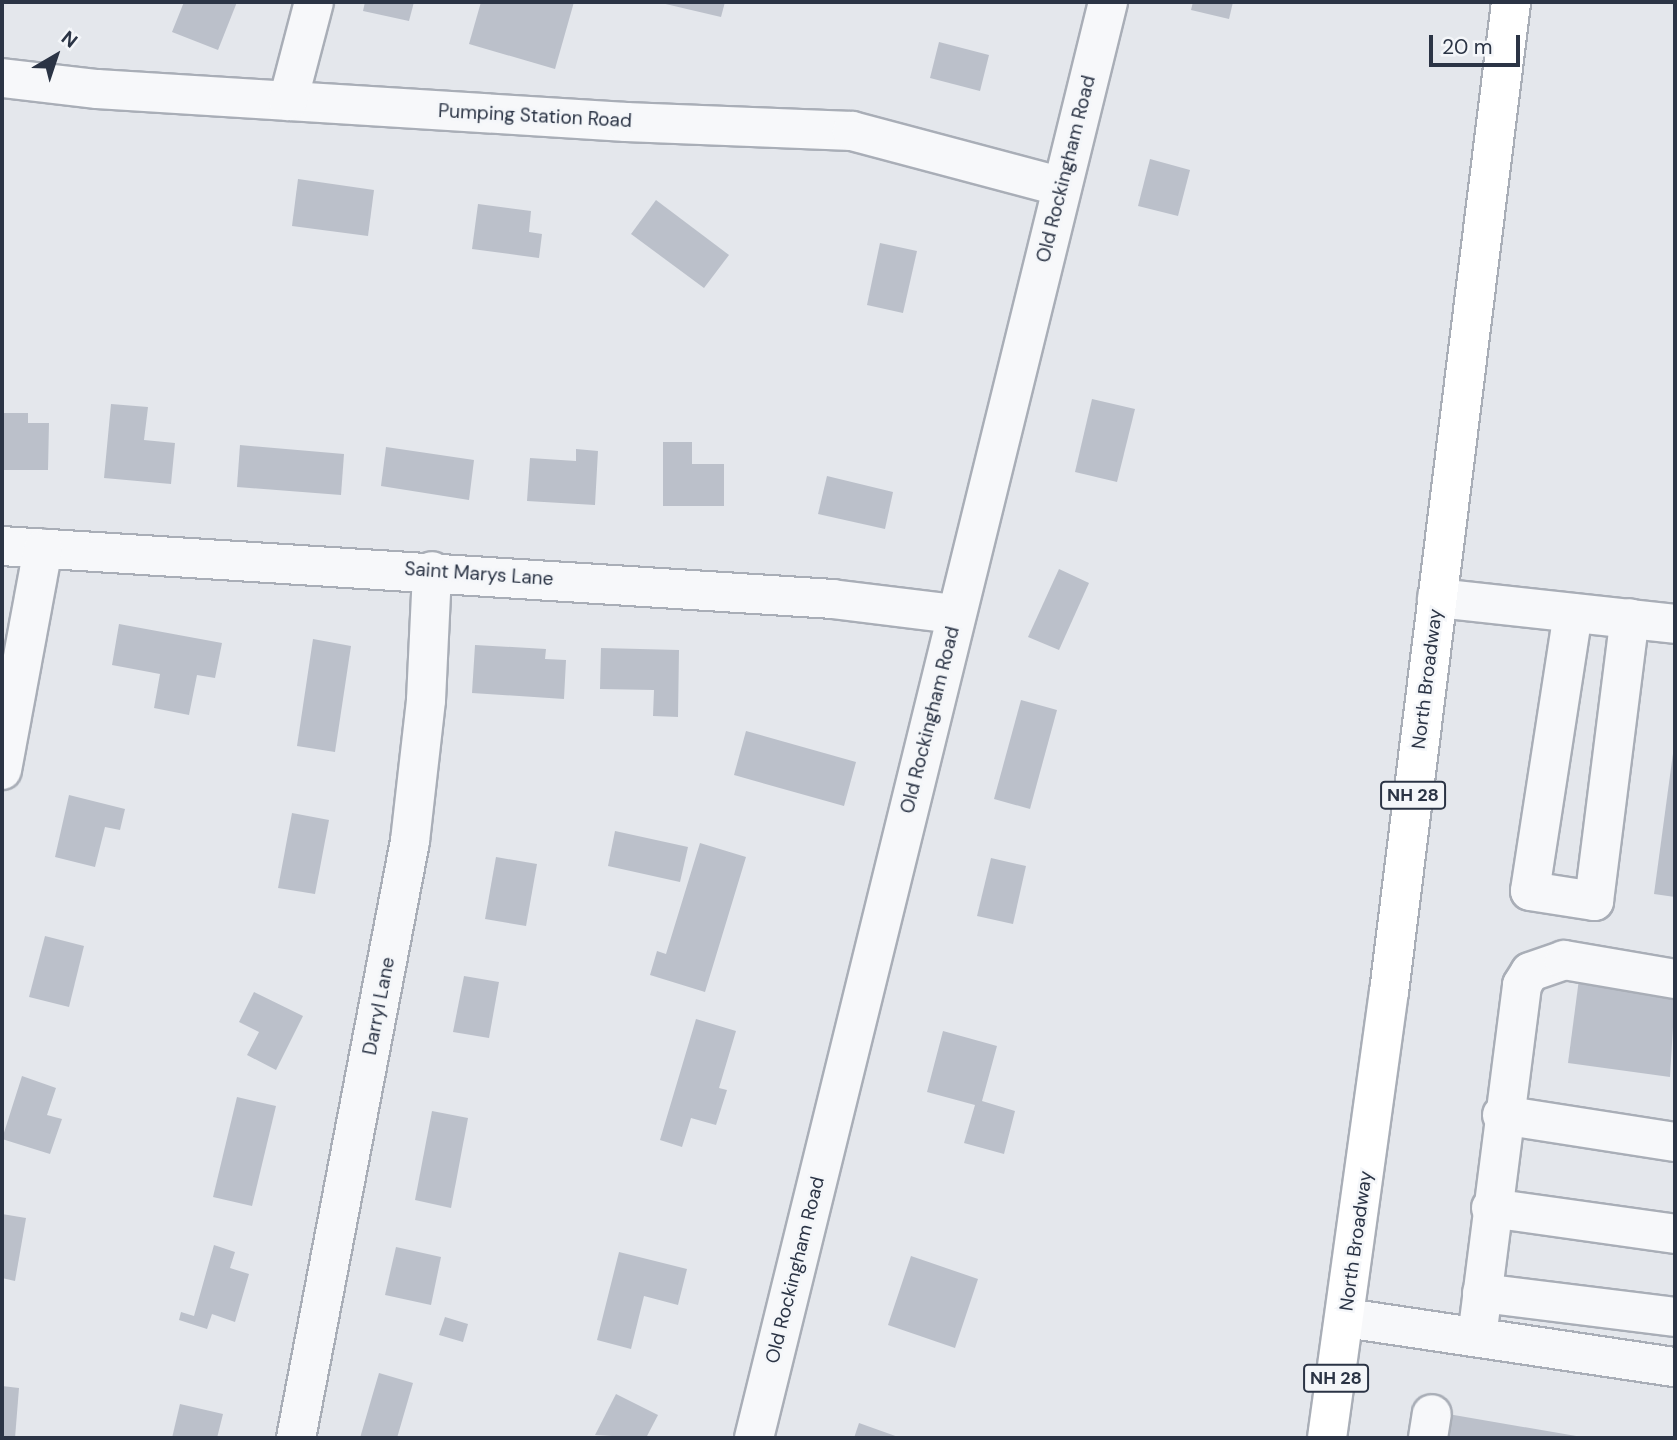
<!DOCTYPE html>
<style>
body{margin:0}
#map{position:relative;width:1677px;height:1440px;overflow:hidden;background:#e4e7ec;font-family:"DM Sans",sans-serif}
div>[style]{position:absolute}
.building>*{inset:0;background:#bbc0ca}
.roads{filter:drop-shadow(2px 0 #a9aeb7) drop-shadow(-2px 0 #a9aeb7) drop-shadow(0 2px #a9aeb7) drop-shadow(0 -2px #a9aeb7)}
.minor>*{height:38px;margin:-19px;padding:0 19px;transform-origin:19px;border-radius:19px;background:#f7f8fa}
.major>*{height:38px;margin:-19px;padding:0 19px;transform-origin:19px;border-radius:19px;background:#fff}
span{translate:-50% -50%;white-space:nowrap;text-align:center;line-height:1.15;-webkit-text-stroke:5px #f4f6f9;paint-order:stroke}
.shield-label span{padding:2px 5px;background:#f4f6f9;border:2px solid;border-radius:5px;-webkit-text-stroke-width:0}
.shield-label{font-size:18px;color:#2b3445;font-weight:700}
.street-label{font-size:19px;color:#2b3445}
.frame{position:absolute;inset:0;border:4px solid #2b3445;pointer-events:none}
.north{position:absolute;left:21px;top:21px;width:70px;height:70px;-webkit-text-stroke:5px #f4f6f9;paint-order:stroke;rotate:39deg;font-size:19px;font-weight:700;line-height:28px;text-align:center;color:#2b3445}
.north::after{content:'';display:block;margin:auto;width:24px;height:32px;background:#2b3445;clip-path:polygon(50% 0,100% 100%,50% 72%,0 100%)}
.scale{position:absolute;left:1429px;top:35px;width:91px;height:32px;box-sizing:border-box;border:4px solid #2b3445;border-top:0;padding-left:9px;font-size:21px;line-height:24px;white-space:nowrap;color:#2b3445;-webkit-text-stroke:5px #f4f6f9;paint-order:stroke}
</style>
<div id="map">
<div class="building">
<i style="clip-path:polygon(184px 2px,237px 2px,218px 50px,172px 32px)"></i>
<i style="clip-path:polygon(365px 2px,414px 2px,409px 21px,363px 11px)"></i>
<i style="clip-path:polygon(481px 2px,574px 2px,555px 69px,469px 44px)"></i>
<i style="clip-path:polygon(657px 2px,725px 2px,721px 17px)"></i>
<i style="clip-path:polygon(1193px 2px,1233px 2px,1229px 19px,1191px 10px)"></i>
<i style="clip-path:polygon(939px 42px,989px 55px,980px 91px,930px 78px)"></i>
<i style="clip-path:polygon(1150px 159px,1190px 170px,1178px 216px,1138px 206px)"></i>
<i style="clip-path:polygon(298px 179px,374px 190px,368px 236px,292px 226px)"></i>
<i style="clip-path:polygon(656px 200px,729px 255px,704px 288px,631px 234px)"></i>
<i style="clip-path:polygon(478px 204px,531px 211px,529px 232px,542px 234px,539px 258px,472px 249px)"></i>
<i style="clip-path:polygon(880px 243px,917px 251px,903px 313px,867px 305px)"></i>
<i style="clip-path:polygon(1092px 399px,1135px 409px,1117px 482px,1075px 472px)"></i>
<i style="clip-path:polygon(111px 404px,148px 407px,144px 440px,175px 443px,171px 484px,104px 478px)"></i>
<i style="clip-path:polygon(2px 413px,28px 413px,28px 423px,49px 423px,48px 470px,2px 470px)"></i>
<i style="clip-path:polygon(663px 442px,692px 442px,692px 464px,724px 464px,724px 506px,663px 506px)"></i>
<i style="clip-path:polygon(240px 445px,344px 454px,341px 495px,237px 487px)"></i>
<i style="clip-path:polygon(386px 447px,474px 460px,469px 500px,381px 486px)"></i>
<i style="clip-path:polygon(576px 449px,598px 451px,595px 505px,527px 501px,530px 458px,576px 461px)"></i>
<i style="clip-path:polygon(827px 476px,893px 492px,885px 529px,818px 514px)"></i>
<i style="clip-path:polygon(1059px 569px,1089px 583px,1059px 650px,1028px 637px)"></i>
<i style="clip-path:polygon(119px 624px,222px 643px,215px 678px,197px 675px,189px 715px,154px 708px,160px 674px,112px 665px)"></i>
<i style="clip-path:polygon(313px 639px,351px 646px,335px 752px,297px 746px)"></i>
<i style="clip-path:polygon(475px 645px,546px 649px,545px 659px,566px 660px,564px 699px,472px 693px)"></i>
<i style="clip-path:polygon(601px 648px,679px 650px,678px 717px,653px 716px,654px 690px,600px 689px)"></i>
<i style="clip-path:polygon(1021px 700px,1057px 710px,1030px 809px,994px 799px)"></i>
<i style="clip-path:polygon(746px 731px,856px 762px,844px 806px,734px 775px)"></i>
<i style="clip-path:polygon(1674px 746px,1675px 746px,1675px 897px,1654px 894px)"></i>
<i style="clip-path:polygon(69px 795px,125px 809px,120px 830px,105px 827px,95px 867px,55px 857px)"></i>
<i style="clip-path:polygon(292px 813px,329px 820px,315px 894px,278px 888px)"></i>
<i style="clip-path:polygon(615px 831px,688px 847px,680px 882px,608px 866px)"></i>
<i style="clip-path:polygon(700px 843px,746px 857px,705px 992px,650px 975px,657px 951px,666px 954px)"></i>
<i style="clip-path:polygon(496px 857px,537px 864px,526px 926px,485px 919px)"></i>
<i style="clip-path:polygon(991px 858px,1026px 866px,1013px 924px,977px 916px)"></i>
<i style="clip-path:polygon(45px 936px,84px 946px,69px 1007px,29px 997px)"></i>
<i style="clip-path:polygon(464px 976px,499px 982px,489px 1038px,453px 1032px)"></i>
<i style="clip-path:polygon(1579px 979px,1675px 993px,1670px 1077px,1568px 1063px)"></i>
<i style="clip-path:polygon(254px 992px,303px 1016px,276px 1070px,247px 1055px,259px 1032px,239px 1022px)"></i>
<i style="clip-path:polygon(696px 1019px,736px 1031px,719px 1088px,727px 1090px,716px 1125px,691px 1118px,682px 1147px,660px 1140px)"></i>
<i style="clip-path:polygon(943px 1031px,997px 1046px,982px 1101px,1015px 1111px,1004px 1154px,964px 1143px,975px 1105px,927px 1092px)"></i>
<i style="clip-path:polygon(22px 1076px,56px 1088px,47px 1115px,62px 1119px,50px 1154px,2px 1139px)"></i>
<i style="clip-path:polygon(237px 1097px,276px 1106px,252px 1206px,213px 1197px)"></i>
<i style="clip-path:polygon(432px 1111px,468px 1118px,451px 1208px,415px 1200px)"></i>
<i style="clip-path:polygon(2px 1214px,26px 1218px,15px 1281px,2px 1278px)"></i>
<i style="clip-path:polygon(214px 1245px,235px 1252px,230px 1268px,249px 1274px,235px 1322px,212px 1314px,207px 1329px,179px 1320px,181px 1312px,194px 1316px)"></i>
<i style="clip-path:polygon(396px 1247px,441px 1257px,431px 1305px,385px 1295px)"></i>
<i style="clip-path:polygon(619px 1252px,687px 1269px,678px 1305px,644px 1296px,631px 1349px,597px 1340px)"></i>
<i style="clip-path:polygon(911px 1256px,978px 1279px,955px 1348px,888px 1325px)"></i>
<i style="clip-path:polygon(445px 1317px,468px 1324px,463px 1342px,439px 1335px)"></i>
<i style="clip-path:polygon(379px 1373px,413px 1383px,397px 1438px,360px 1438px)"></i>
<i style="clip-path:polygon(2px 1386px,19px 1388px,15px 1438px,2px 1438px)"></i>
<i style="clip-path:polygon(616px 1394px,658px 1415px,646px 1438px,595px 1435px)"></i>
<i style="clip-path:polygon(180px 1404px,223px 1414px,217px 1438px,172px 1438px)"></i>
<i style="clip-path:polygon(1448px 1414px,1582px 1437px,1581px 1438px,1444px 1438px)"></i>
<i style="clip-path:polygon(859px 1423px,901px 1438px,854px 1438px)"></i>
</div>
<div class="roads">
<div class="minor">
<i style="left:2px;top:78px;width:96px;rotate:6.6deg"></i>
<i style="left:97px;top:89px;width:530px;rotate:3.57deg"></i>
<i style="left:626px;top:122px;width:226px;rotate:2.3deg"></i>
<i style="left:852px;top:131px;width:217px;rotate:14.9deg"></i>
<i style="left:288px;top:101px;width:102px;rotate:-75.3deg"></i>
<i style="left:2px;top:546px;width:832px;rotate:3.65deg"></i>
<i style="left:832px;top:599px;width:124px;rotate:7deg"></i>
<i style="left:1437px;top:598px;width:239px;rotate:6.2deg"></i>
<i style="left:1573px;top:613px;width:281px;rotate:98.8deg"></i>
<i style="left:1530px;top:891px;width:65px;rotate:8.9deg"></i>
<i style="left:1594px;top:901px;width:285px;rotate:-82.8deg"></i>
<i style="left:2px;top:770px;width:225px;rotate:-79.5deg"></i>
<i style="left:1502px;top:1115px;width:175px;rotate:8.9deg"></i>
<i style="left:1491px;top:1208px;width:186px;rotate:8deg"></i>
<i style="left:1482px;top:1293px;width:194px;rotate:7.1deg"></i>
<i style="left:1346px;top:1318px;width:333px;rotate:8.5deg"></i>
<i style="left:1477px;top:1337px;width:355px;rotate:-82.7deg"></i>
<i style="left:1522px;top:985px;width:15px;rotate:-58deg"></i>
<i style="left:1530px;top:972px;width:36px;rotate:-19deg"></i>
<i style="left:1564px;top:960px;width:113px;rotate:9.7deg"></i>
<i style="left:296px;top:1438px;width:608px;rotate:-79.19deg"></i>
<i style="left:410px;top:841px;width:142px;rotate:-83.5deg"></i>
<i style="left:426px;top:700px;width:129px;rotate:-87.3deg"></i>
<i style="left:754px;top:1438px;width:1479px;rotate:-76.15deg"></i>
<i style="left:1428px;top:1438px;width:24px;rotate:-81deg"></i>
</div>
<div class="major">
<i style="left:1327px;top:1438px;width:450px;rotate:-82.1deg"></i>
<i style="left:1389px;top:992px;width:997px;rotate:-82.97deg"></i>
</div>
</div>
<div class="shield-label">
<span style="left:1413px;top:795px">NH 28</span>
<span style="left:1336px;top:1378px">NH 28</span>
</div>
<div class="street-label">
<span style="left:535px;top:116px;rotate:3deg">Pumping Station Road</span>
<span style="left:1066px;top:169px;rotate:-76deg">Old Rockingham Road</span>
<span style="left:479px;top:574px;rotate:4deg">Saint Marys Lane</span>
<span style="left:1427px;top:679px;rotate:-83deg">North Broadway</span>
<span style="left:930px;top:720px;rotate:-76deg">Old Rockingham Road</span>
<span style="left:379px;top:1006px;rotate:-79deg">Darryl Lane</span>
<span style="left:1356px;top:1241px;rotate:-82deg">North Broadway</span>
<span style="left:795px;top:1270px;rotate:-76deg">Old Rockingham Road</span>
</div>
<div class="frame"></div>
<div class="north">N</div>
<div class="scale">20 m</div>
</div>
